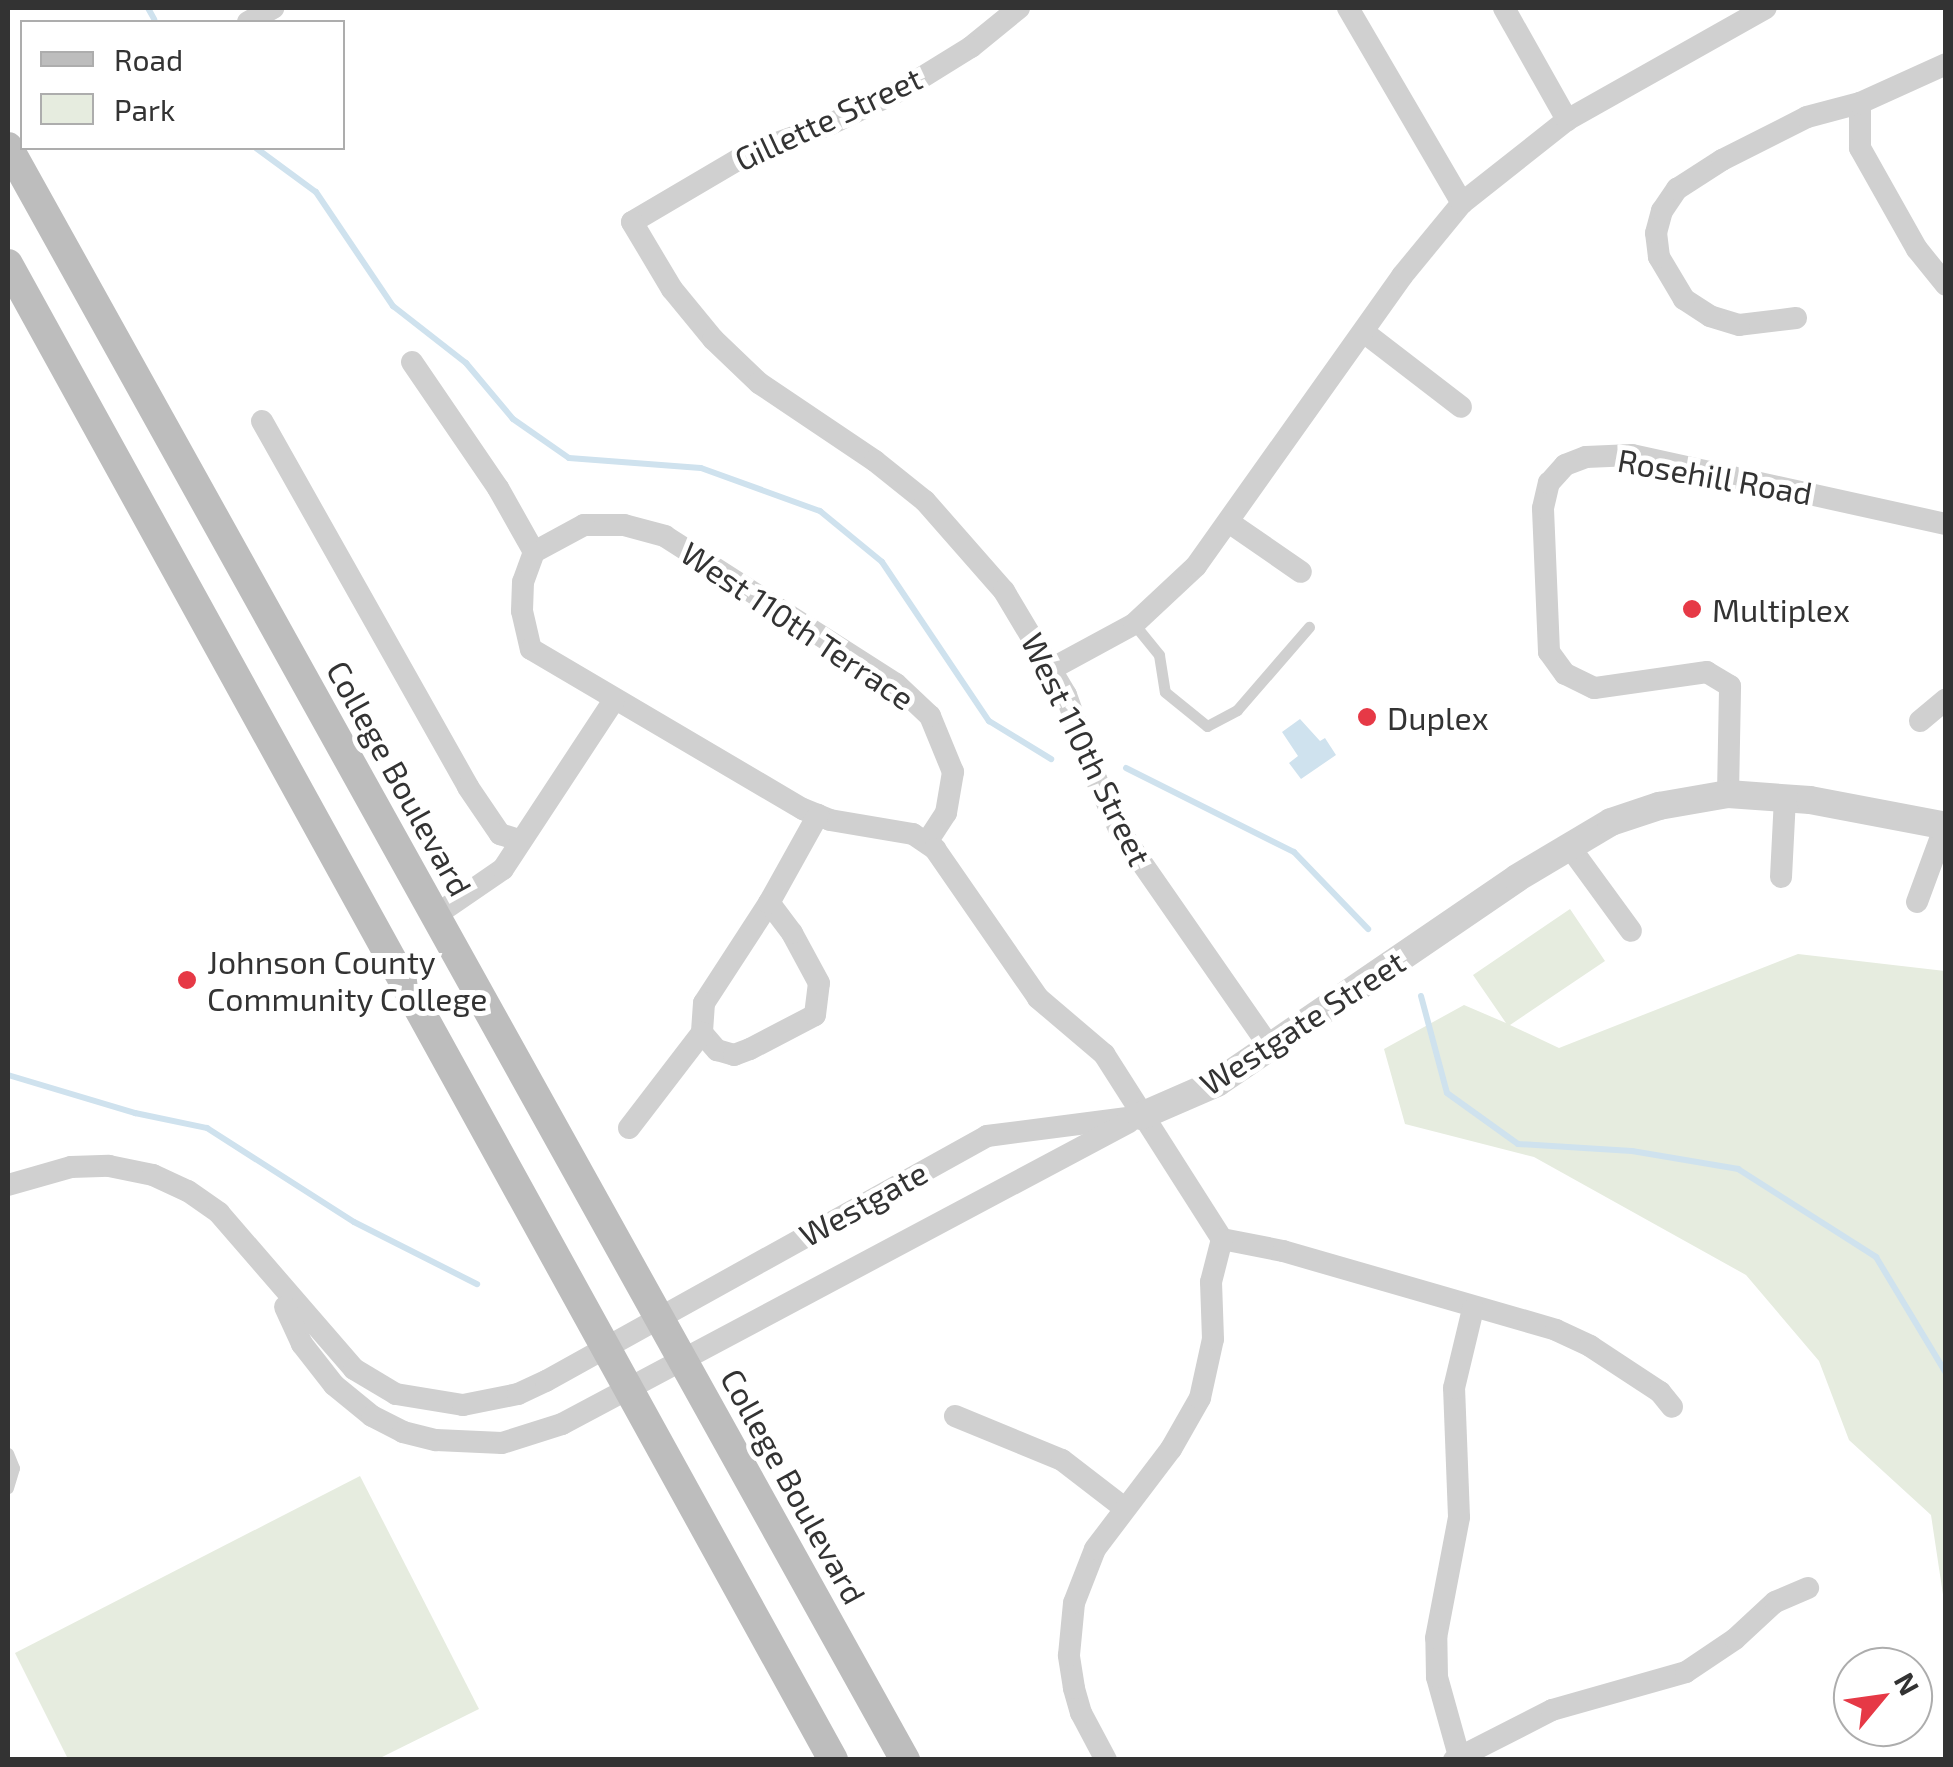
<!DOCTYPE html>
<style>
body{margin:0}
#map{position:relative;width:1953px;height:1767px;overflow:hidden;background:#fff;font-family:"Exo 2",sans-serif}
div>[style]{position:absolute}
.green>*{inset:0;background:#e6ecdf}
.water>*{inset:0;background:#cfe2ee}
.stream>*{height:6px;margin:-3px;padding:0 3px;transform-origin:3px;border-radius:3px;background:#cfe2ee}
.service>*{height:11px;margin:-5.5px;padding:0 5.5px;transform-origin:5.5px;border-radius:5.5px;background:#d0d0d0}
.minor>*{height:22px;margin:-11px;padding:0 11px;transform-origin:11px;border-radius:11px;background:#d0d0d0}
.tertiary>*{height:28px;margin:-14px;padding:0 14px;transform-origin:14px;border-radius:14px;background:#d0d0d0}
.secondary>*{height:30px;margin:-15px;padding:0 15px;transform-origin:15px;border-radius:15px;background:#bdbdbd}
.dots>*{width:28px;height:28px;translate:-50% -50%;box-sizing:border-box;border:5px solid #fff;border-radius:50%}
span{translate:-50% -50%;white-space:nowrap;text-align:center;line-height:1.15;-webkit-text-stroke:10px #fff;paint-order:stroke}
.street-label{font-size:32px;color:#333}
.poi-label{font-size:32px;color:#333}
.left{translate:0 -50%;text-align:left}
.frame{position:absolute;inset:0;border:10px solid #333;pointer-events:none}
.legend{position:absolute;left:20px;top:20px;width:325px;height:130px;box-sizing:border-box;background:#fff;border:2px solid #adadad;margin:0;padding:12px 18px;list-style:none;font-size:30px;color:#333}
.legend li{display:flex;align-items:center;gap:20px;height:50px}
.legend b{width:50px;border:2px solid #adadad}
.north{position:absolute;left:1833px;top:1647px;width:100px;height:100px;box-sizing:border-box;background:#fff;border:2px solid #adadad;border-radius:50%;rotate:61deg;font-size:28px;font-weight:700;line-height:40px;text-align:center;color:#333}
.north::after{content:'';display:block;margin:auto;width:35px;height:45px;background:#e63946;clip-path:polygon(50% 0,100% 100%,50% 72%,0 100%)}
</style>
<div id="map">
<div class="green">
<i style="clip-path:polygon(1570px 909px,1605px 961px,1510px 1025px,1559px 1048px,1798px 954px,1945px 971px,1945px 1608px,1931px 1515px,1849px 1440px,1819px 1361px,1746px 1275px,1534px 1157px,1405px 1124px,1384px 1049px,1464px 1005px,1506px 1023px,1473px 975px)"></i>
<i style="clip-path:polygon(360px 1476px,479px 1709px,378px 1759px,68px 1759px,15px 1653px)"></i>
</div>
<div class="water">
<i style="clip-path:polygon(1300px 719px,1320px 741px,1325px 738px,1336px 755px,1301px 779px,1289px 763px,1298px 756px,1282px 732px)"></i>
</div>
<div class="stream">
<i style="left:148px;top:8px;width:13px;rotate:61deg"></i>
<i style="left:256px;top:148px;width:74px;rotate:36.3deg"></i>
<i style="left:316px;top:192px;width:138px;rotate:56deg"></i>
<i style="left:393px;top:306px;width:93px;rotate:38deg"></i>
<i style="left:466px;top:363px;width:73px;rotate:50deg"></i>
<i style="left:513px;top:419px;width:68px;rotate:34.9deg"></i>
<i style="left:569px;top:458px;width:132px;rotate:4.3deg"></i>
<i style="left:701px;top:468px;width:127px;rotate:19.9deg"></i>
<i style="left:820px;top:511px;width:80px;rotate:39.4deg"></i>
<i style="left:882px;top:562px;width:192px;rotate:56.1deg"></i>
<i style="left:989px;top:721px;width:73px;rotate:31.5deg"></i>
<i style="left:1126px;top:768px;width:188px;rotate:26.6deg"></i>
<i style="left:1294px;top:852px;width:107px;rotate:46.1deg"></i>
<i style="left:1421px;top:996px;width:100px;rotate:75deg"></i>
<i style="left:1447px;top:1093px;width:87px;rotate:35.7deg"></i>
<i style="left:1518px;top:1144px;width:114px;rotate:3.5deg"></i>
<i style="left:1632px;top:1151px;width:108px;rotate:9.6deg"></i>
<i style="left:1738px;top:1169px;width:164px;rotate:32.5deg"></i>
<i style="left:1876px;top:1257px;width:135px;rotate:58.9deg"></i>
<i style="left:8px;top:1075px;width:133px;rotate:16.7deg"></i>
<i style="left:135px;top:1113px;width:74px;rotate:11.8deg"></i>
<i style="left:207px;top:1128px;width:174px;rotate:32.6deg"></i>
<i style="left:354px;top:1222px;width:138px;rotate:26.8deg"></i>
</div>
<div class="service">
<i style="left:1134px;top:624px;width:40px;rotate:51deg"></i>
<i style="left:1159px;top:655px;width:37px;rotate:81deg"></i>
<i style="left:1165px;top:692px;width:54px;rotate:39deg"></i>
<i style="left:1207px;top:726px;width:34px;rotate:-28deg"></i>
<i style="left:1237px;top:710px;width:110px;rotate:-49.1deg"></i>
<i style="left:8px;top:1453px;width:16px;rotate:68deg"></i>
<i style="left:14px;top:1468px;width:21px;rotate:107deg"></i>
</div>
<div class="minor">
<i style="left:1019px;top:8px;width:62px;rotate:140.9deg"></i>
<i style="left:971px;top:47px;width:80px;rotate:148.3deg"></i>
<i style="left:903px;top:89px;width:80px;rotate:154.1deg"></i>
<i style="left:831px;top:124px;width:85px;rotate:160.7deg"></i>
<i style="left:751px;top:152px;width:138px;rotate:149.5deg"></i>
<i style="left:632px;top:222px;width:78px;rotate:59.2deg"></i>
<i style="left:672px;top:289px;width:65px;rotate:50.6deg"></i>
<i style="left:713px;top:339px;width:64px;rotate:43.7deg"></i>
<i style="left:759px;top:383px;width:140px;rotate:33.9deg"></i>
<i style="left:875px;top:461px;width:64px;rotate:38.7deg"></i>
<i style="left:925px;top:501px;width:120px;rotate:48.7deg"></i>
<i style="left:1004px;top:591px;width:121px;rotate:59.2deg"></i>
<i style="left:1066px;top:695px;width:89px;rotate:70.3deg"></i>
<i style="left:1096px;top:779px;width:60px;rotate:65.2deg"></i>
<i style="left:1121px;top:833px;width:259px;rotate:55.2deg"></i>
<i style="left:1348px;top:8px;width:226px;rotate:59.7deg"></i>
<i style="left:1504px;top:8px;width:129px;rotate:60.6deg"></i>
<i style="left:248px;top:22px;width:29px;rotate:-29deg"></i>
<i style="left:1860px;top:103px;width:45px;rotate:90deg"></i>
<i style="left:1860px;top:148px;width:116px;rotate:60.6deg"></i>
<i style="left:1917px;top:249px;width:46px;rotate:51.1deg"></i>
<i style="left:1796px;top:318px;width:57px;rotate:173deg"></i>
<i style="left:1739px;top:325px;width:30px;rotate:-163deg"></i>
<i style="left:1710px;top:316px;width:31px;rotate:-147deg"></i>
<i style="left:1684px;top:299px;width:49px;rotate:-120.8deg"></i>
<i style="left:1659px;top:257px;width:24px;rotate:-97deg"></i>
<i style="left:1656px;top:233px;width:23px;rotate:-75deg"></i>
<i style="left:1662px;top:211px;width:27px;rotate:-56deg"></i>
<i style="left:1677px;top:189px;width:54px;rotate:-32.8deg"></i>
<i style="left:1722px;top:160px;width:95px;rotate:-26.8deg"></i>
<i style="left:1807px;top:117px;width:55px;rotate:-14.8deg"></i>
<i style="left:1860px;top:103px;width:94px;rotate:-24.4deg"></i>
<i style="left:1365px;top:333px;width:121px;rotate:37.6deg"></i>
<i style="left:412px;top:362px;width:153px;rotate:55.7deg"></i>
<i style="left:498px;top:488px;width:73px;rotate:60.6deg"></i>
<i style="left:262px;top:421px;width:420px;rotate:60.6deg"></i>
<i style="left:468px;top:787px;width:57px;rotate:55.8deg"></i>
<i style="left:500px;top:834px;width:22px;rotate:18deg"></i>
<i style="left:1230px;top:523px;width:86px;rotate:34.6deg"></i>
<i style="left:1053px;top:668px;width:92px;rotate:-28.5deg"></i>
<i style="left:1134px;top:624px;width:85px;rotate:-43.1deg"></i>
<i style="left:1196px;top:566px;width:356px;rotate:-54.6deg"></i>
<i style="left:1402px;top:276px;width:94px;rotate:-50.6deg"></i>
<i style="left:1462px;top:203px;width:134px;rotate:-38.3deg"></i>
<i style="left:1567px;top:120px;width:228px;rotate:-29.4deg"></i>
<i style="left:1920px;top:721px;width:34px;rotate:-40deg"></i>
<i style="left:1728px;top:794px;width:108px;rotate:-88.9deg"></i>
<i style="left:1730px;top:686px;width:27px;rotate:-149deg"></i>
<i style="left:1707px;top:672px;width:114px;rotate:171.9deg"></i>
<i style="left:1594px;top:688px;width:32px;rotate:-154deg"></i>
<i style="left:1565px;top:674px;width:27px;rotate:-126deg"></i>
<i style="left:1549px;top:652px;width:144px;rotate:-92.4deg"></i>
<i style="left:1543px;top:508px;width:26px;rotate:-77deg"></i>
<i style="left:1549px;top:483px;width:24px;rotate:-48deg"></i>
<i style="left:1565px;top:465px;width:22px;rotate:-21deg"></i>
<i style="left:1586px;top:457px;width:46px;rotate:-2.5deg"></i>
<i style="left:1632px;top:455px;width:321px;rotate:12.4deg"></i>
<i style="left:927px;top:842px;width:35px;rotate:-57deg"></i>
<i style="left:946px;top:813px;width:42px;rotate:-80.3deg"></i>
<i style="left:953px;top:772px;width:61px;rotate:-112.3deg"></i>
<i style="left:930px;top:716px;width:47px;rotate:-136.7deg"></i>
<i style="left:896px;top:684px;width:274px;rotate:-147.4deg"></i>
<i style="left:665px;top:536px;width:42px;rotate:-165deg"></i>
<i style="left:624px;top:525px;width:40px;rotate:180deg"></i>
<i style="left:584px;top:525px;width:57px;rotate:151.6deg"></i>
<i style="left:534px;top:552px;width:32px;rotate:110deg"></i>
<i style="left:523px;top:582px;width:29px;rotate:92deg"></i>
<i style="left:522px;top:611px;width:39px;rotate:77deg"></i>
<i style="left:531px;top:649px;width:316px;rotate:30.5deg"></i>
<i style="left:803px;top:809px;width:29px;rotate:22deg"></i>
<i style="left:830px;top:820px;width:84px;rotate:9.6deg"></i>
<i style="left:913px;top:834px;width:27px;rotate:34deg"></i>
<i style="left:935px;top:849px;width:181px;rotate:55.3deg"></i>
<i style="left:1038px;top:998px;width:87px;rotate:40.3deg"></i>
<i style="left:1104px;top:1054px;width:219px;rotate:57.5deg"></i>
<i style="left:1222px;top:1239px;width:62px;rotate:11.1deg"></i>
<i style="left:1283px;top:1251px;width:284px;rotate:16.1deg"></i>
<i style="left:1556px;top:1330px;width:38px;rotate:25deg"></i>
<i style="left:1590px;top:1346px;width:84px;rotate:33.3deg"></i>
<i style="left:1660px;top:1392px;width:19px;rotate:51deg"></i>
<i style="left:1569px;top:846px;width:105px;rotate:53.9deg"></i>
<i style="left:1781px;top:877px;width:79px;rotate:-87.1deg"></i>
<i style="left:1917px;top:902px;width:81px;rotate:-69.8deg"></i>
<i style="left:769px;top:903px;width:119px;rotate:123deg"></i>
<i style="left:704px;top:1003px;width:30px;rotate:94deg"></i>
<i style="left:702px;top:1033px;width:23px;rotate:49deg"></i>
<i style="left:717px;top:1050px;width:18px;rotate:16deg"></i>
<i style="left:734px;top:1055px;width:17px;rotate:-21deg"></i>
<i style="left:750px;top:1049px;width:73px;rotate:-27.6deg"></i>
<i style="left:815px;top:1015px;width:32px;rotate:-83deg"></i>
<i style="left:819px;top:983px;width:57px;rotate:-118.4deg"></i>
<i style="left:792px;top:933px;width:38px;rotate:-127deg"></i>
<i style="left:769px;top:903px;width:101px;rotate:-60.9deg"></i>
<i style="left:436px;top:915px;width:81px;rotate:-34.5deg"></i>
<i style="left:503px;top:869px;width:202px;rotate:-56.7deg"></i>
<i style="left:629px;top:1128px;width:120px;rotate:-52.5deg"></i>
<i style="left:8px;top:1185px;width:66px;rotate:-15.9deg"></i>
<i style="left:71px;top:1167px;width:38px;rotate:-2deg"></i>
<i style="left:109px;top:1166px;width:45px;rotate:11.6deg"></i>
<i style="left:153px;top:1175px;width:38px;rotate:25deg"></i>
<i style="left:188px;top:1191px;width:38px;rotate:35deg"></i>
<i style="left:219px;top:1213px;width:206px;rotate:49.1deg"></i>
<i style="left:354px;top:1369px;width:49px;rotate:30.8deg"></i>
<i style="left:396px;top:1394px;width:68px;rotate:9.3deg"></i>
<i style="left:463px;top:1405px;width:56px;rotate:-11.3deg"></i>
<i style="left:518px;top:1394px;width:31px;rotate:-25deg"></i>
<i style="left:546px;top:1381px;width:504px;rotate:-29.05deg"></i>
<i style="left:987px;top:1136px;width:155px;rotate:-7.4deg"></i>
<i style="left:285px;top:1307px;width:41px;rotate:65.3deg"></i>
<i style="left:302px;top:1344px;width:52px;rotate:52deg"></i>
<i style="left:334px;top:1385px;width:49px;rotate:39.2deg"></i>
<i style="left:372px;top:1416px;width:35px;rotate:27deg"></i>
<i style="left:403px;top:1432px;width:34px;rotate:14deg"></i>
<i style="left:436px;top:1440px;width:66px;rotate:2.6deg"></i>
<i style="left:502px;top:1443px;width:63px;rotate:-17.6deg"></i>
<i style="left:562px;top:1424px;width:642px;rotate:-28.04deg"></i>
<i style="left:955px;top:1416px;width:116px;rotate:22.4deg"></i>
<i style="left:1062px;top:1460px;width:77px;rotate:37.6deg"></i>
<i style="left:1459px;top:1756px;width:82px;rotate:-105.6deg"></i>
<i style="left:1437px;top:1677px;width:39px;rotate:-91deg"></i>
<i style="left:1436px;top:1638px;width:123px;rotate:-79.2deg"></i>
<i style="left:1459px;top:1517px;width:129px;rotate:-92.2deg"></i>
<i style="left:1454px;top:1388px;width:81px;rotate:-76.5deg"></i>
<i style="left:1106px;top:1760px;width:53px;rotate:-118deg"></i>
<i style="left:1081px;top:1713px;width:26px;rotate:-106deg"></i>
<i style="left:1074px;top:1688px;width:33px;rotate:-99deg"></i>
<i style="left:1069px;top:1655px;width:52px;rotate:-84.5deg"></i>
<i style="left:1074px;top:1603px;width:58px;rotate:-68.7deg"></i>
<i style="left:1095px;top:1549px;width:126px;rotate:-52.8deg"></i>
<i style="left:1171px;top:1449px;width:59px;rotate:-60.4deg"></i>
<i style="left:1200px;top:1398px;width:60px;rotate:-77.6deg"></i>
<i style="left:1213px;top:1339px;width:57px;rotate:-92deg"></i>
<i style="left:1211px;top:1282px;width:44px;rotate:-75.7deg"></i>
<i style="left:1454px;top:1760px;width:110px;rotate:-27deg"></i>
<i style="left:1552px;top:1710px;width:139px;rotate:-15.8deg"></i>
<i style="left:1686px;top:1672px;width:59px;rotate:-34deg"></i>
<i style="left:1735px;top:1639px;width:54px;rotate:-42.8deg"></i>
<i style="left:1775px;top:1602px;width:36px;rotate:-23deg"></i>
</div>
<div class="tertiary">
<i style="left:1141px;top:1116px;width:83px;rotate:-23.5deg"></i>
<i style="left:1217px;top:1083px;width:363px;rotate:-34.3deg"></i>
<i style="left:1517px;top:878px;width:109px;rotate:-30.8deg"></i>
<i style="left:1611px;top:822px;width:51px;rotate:-18.4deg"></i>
<i style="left:1659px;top:806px;width:70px;rotate:-9.9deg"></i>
<i style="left:1728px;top:794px;width:82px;rotate:4.2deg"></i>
<i style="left:1810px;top:800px;width:138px;rotate:10.8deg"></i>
</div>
<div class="secondary">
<i style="left:8px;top:147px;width:1846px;rotate:60.92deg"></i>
<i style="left:8px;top:264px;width:1708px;rotate:61.12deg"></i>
</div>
<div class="dots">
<i style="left:1692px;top:609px;background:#e63946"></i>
<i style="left:1367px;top:717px;background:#e63946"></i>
<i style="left:187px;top:980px;background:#e63946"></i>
</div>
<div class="street-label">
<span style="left:828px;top:118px;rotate:-25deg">Gillette Street</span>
<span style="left:1715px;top:476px;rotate:10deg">Rosehill Road</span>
<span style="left:798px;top:625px;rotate:34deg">West 110th Terrace</span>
<span style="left:1087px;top:749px;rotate:64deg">West 110th Street</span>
<span style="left:400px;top:778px;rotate:61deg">College Boulevard</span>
<span style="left:1302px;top:1022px;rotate:-33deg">Westgate Street</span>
<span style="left:863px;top:1203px;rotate:-29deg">Westgate</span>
<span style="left:794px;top:1486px;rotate:61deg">College Boulevard</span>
</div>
<div class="poi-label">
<span class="left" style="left:1712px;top:609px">Multiplex</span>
<span class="left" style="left:1387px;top:717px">Duplex</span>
<span class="left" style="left:207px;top:980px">Johnson County<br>Community College</span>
</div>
<div class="frame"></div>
<ul class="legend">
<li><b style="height:12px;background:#bdbdbd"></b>Road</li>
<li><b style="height:28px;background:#e6ecdf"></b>Park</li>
</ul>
<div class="north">N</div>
</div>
